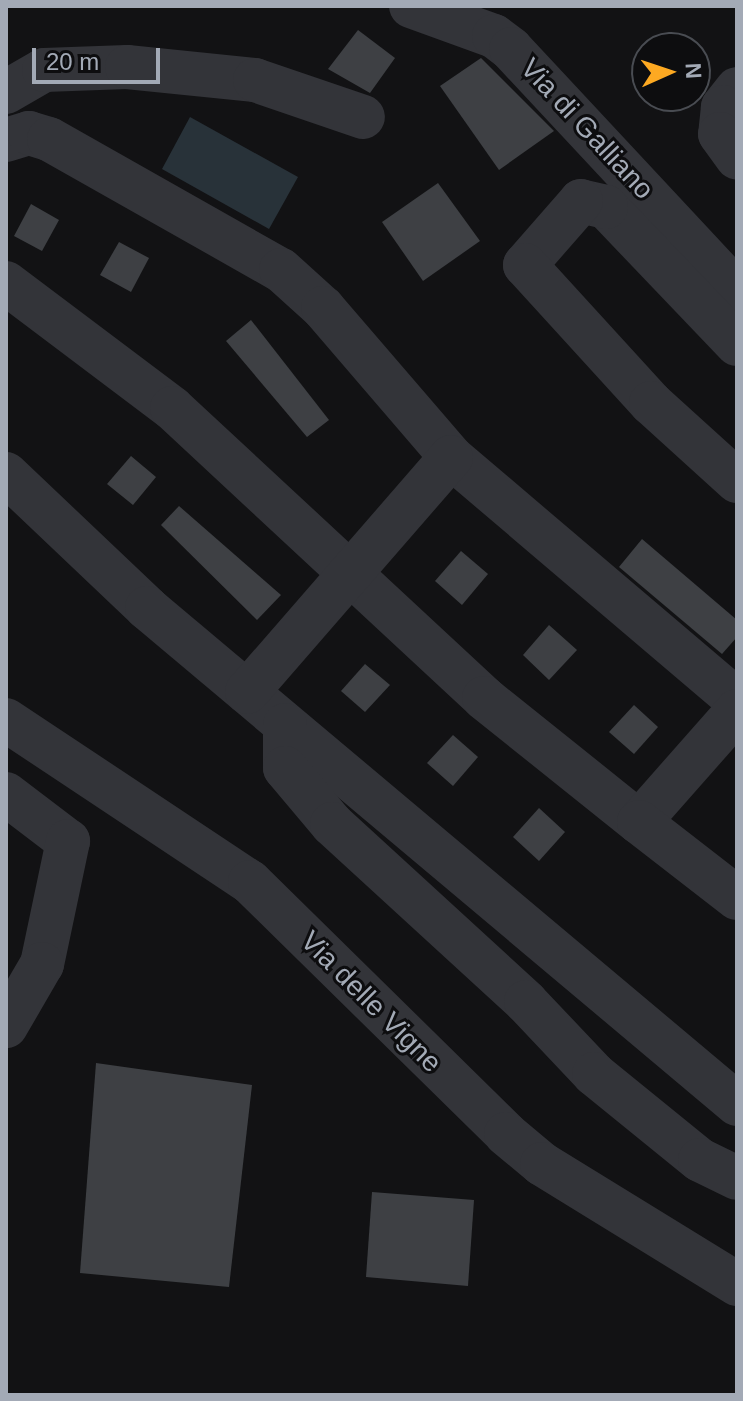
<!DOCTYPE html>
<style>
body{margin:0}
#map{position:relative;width:743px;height:1401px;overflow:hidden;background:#121214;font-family:Arial,sans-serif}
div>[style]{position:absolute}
.water>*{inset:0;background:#283239}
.building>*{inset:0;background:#3e4044}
.minor>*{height:44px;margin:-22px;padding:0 22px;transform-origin:22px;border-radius:22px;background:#333439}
span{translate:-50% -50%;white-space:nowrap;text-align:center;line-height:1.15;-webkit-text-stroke:6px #0d0d0f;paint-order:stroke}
.street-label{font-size:28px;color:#a3aab6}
.frame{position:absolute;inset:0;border:8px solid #a3aab6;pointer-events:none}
.north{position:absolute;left:631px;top:32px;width:80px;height:80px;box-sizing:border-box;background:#0d0d0f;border:2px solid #494c52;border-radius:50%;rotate:87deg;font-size:22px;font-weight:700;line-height:32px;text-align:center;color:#a3aab6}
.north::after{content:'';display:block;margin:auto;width:28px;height:36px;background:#fda922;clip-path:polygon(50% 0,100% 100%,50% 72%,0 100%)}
.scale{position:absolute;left:32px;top:48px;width:128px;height:36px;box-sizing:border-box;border:4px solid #a3aab6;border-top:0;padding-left:10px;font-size:24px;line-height:28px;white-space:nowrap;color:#a3aab6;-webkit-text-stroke:6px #0d0d0f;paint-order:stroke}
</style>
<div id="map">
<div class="water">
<i style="clip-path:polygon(190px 117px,298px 177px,269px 229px,162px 169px)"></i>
</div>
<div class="building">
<i style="clip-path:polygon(358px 30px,395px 58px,370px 93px,328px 69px)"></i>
<i style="clip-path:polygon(481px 58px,554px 131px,499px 170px,440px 86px)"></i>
<i style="clip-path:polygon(438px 183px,480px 241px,423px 281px,382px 222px)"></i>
<i style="clip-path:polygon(31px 204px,59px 220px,42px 251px,14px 236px)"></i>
<i style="clip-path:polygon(119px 242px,149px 258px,131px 292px,100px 275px)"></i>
<i style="clip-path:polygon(251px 320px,329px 420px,307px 437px,226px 341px)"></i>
<i style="clip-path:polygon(131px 456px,156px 477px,133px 505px,107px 484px)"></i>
<i style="clip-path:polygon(179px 506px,281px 595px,257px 620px,161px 525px)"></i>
<i style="clip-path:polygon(642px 539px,737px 620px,737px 637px,722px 654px,619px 567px)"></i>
<i style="clip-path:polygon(461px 551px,488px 574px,462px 605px,435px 581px)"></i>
<i style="clip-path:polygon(549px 625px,577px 650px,549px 680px,523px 655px)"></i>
<i style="clip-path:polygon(365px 664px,390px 685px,365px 712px,341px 691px)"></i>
<i style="clip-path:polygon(634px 705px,658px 727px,634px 754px,609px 732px)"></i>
<i style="clip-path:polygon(453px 735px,478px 757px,453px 786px,427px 763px)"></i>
<i style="clip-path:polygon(539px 808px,565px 832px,539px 861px,513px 837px)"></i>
<i style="clip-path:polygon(96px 1063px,252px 1085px,229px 1287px,80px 1273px)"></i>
<i style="clip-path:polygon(372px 1192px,474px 1200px,468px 1286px,366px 1277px)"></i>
</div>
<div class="minor">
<i style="left:411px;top:6px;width:88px;rotate:19.9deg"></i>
<i style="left:494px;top:36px;width:21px;rotate:37deg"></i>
<i style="left:511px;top:49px;width:331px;rotate:47deg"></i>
<i style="left:737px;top:89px;width:23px;rotate:128deg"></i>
<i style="left:723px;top:107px;width:27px;rotate:96deg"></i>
<i style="left:720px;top:134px;width:29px;rotate:54deg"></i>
<i style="left:6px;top:92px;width:44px;rotate:-30.1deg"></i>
<i style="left:44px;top:70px;width:83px;rotate:-2.1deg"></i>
<i style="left:127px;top:67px;width:129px;rotate:5.8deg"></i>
<i style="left:255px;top:80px;width:114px;rotate:18.9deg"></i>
<i style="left:6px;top:140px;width:24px;rotate:-17deg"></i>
<i style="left:29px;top:133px;width:21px;rotate:17deg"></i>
<i style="left:49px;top:139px;width:266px;rotate:29.5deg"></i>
<i style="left:281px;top:270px;width:57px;rotate:42.1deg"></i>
<i style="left:323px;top:308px;width:196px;rotate:49.3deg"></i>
<i style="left:451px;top:457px;width:375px;rotate:40.4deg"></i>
<i style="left:6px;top:283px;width:208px;rotate:37deg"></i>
<i style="left:172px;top:408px;width:426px;rotate:42.9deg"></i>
<i style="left:484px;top:698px;width:198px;rotate:38.7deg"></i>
<i style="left:737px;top:344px;width:190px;rotate:-133.7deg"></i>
<i style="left:606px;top:207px;width:26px;rotate:-167deg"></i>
<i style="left:581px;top:201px;width:85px;rotate:131.2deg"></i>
<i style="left:525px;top:265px;width:187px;rotate:47.6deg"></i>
<i style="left:651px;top:403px;width:116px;rotate:42.2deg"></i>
<i style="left:6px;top:474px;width:195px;rotate:43.5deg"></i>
<i style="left:147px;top:608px;width:771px;rotate:40.05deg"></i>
<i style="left:247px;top:692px;width:311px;rotate:-49deg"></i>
<i style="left:737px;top:711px;width:148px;rotate:131.4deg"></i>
<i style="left:639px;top:822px;width:124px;rotate:37.8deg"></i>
<i style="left:6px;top:720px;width:293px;rotate:33.6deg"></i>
<i style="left:250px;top:882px;width:359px;rotate:44.5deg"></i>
<i style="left:506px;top:1134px;width:47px;rotate:39.8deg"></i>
<i style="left:542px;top:1164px;width:229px;rotate:31.6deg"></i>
<i style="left:285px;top:725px;width:43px;rotate:90deg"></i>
<i style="left:285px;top:768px;width:73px;rotate:50deg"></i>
<i style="left:332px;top:824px;width:263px;rotate:42.5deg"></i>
<i style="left:526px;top:1002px;width:99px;rotate:46.6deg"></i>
<i style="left:594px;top:1074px;width:136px;rotate:39.1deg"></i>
<i style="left:700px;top:1160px;width:41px;rotate:25.9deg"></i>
<i style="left:6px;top:794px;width:78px;rotate:37.2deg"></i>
<i style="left:68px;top:841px;width:126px;rotate:101.9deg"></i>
<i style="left:42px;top:964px;width:72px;rotate:120.1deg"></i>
</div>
<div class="street-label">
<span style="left:587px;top:129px;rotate:47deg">Via di Galliano</span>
<span style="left:371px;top:1002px;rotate:45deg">Via delle Vigne</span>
</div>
<div class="frame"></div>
<div class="north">N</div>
<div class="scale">20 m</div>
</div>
